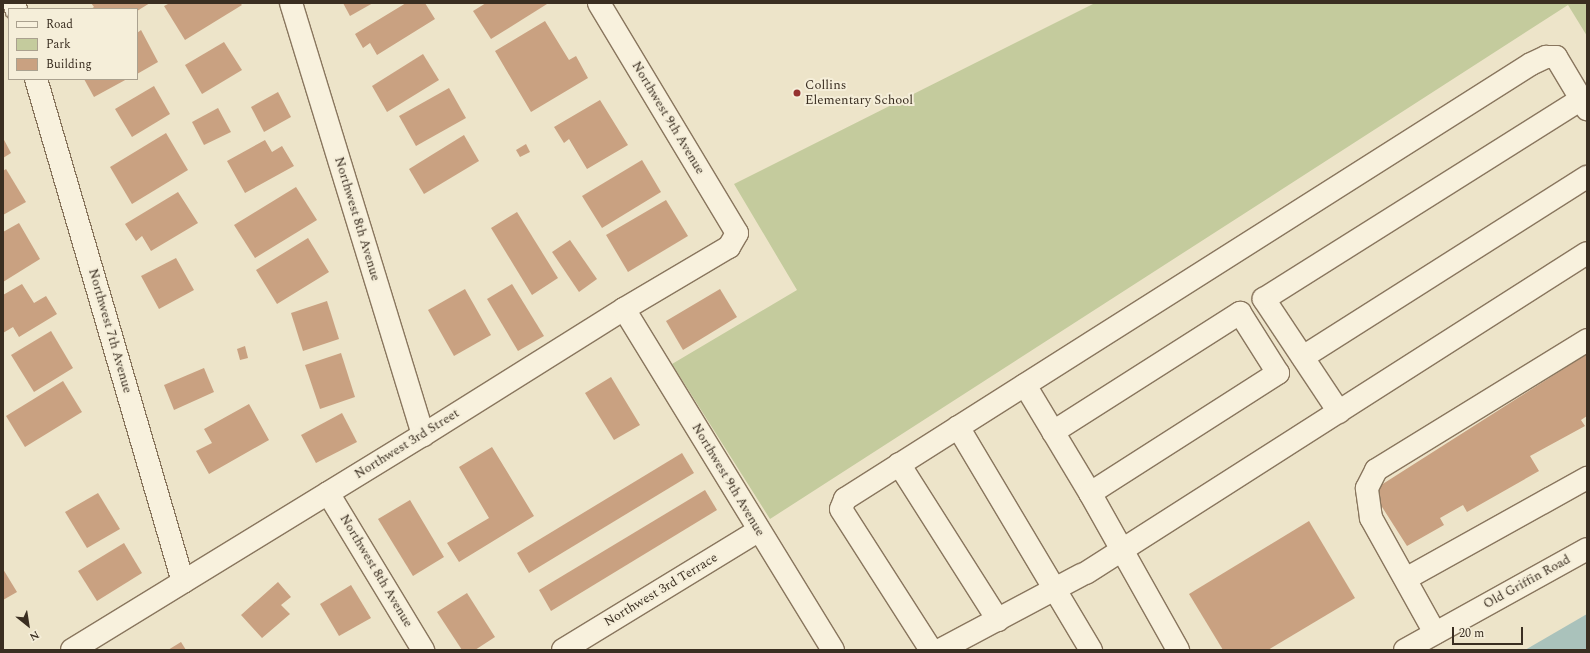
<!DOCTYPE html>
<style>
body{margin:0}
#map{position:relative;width:1590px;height:653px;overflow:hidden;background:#ede4c9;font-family:Spectral,serif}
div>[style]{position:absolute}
.green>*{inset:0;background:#c4cb9d}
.water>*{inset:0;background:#aac2bb}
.building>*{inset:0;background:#c9a181}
.roads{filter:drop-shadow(1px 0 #89765e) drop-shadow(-1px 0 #89765e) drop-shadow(0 1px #89765e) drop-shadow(0 -1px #89765e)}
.minor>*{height:22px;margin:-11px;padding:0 11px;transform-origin:11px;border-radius:11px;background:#f8f1dd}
.dots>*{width:11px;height:11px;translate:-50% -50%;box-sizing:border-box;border:2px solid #f5eed9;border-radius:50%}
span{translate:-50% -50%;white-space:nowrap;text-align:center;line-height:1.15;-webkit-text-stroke:4px #f5eed9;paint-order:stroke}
.poi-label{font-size:13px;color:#3a2e21}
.left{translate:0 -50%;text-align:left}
.street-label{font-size:13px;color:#3a2e21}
.frame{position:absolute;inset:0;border:4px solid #3a2e21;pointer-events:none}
.legend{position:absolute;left:8px;top:8px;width:130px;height:72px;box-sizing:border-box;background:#f5eed9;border:1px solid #aaa18f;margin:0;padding:5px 7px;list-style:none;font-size:12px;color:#3a2e21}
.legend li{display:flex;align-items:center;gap:8px;height:20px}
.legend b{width:20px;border:1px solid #aaa18f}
.north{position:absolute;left:8px;top:605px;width:40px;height:40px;-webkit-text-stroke:3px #f5eed9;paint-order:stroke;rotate:150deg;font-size:11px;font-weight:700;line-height:16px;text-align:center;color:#3a2e21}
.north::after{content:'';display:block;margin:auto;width:14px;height:18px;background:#3a2e21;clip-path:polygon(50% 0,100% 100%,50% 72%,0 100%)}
.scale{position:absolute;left:1452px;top:627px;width:71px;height:18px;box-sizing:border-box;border:2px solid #3a2e21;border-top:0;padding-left:5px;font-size:12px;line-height:14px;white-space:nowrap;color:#3a2e21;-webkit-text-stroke:3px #f5eed9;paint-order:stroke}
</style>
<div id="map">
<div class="green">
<i style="clip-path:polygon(1095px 3px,1587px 3px,1587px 36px,1568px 5px,770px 519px,672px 364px,797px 290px,734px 184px)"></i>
</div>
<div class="water">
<i style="clip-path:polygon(1587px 614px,1587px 650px,1525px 650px)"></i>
</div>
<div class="building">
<i style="clip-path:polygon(91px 3px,150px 3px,137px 11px,137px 9px,91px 9px,94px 7px)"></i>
<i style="clip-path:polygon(170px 3px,240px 3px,242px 5px,185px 40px,164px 6px)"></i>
<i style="clip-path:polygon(343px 3px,373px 3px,350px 16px)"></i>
<i style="clip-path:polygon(406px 3px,425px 3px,435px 19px,377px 55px,370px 43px,363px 48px,355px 34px)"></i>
<i style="clip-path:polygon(486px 3px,546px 3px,547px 4px,491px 39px,473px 11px)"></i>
<i style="clip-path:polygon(545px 21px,569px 60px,576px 56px,588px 78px,531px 112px,495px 51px)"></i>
<i style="clip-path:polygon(141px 30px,158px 62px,137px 74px,137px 33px)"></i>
<i style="clip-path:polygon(224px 42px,242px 70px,202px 94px,185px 65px)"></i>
<i style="clip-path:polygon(423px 54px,439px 80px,387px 112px,372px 86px)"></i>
<i style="clip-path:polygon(84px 79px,127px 79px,94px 97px)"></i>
<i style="clip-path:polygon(154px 86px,170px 114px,132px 137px,115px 109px)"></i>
<i style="clip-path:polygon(449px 88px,466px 118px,416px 146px,399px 116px)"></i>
<i style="clip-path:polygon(278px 92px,291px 117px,264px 132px,251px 107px)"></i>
<i style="clip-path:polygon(600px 100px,628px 145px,587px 169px,569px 139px,564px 143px,554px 127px)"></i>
<i style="clip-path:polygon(218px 108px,231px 132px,204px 145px,192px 122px)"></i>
<i style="clip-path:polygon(166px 133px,188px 170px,132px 204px,110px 167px)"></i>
<i style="clip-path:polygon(464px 135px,479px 161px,424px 194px,409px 169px)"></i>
<i style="clip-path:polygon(3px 138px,11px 153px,3px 158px)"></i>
<i style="clip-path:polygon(265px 140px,272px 152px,282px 146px,294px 166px,245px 193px,227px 161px)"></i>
<i style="clip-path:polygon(526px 144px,530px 152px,520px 157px,516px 150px)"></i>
<i style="clip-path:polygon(642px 160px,661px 192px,602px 228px,582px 196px)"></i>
<i style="clip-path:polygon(6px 169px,26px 202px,3px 215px,3px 171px)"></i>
<i style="clip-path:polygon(296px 187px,317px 220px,255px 258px,234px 225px)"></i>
<i style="clip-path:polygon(178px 192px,198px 223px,151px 251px,142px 236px,136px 241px,125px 224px)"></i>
<i style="clip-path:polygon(666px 200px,688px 236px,628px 272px,606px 235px)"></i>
<i style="clip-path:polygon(517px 212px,558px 278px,532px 295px,491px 228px)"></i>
<i style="clip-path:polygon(19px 223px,40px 259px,3px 282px,3px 232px)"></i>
<i style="clip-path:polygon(308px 238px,329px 272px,277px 304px,256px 270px)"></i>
<i style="clip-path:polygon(570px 240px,597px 279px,579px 292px,552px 252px)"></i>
<i style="clip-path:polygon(176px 258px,194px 290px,159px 309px,141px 276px)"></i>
<i style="clip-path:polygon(22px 284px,34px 303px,46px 296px,57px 314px,19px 337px,13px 327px,3px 333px,3px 295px)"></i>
<i style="clip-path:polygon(512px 284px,544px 336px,518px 351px,487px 299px)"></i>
<i style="clip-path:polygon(465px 289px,491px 335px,454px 356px,428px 310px)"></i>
<i style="clip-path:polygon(720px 289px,737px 317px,683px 350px,666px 321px)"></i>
<i style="clip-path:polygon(327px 301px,339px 339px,303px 351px,291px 313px)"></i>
<i style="clip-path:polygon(51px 331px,73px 368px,34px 392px,11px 355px)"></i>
<i style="clip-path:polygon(245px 346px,248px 358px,240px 360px,237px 349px)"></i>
<i style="clip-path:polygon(341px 353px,355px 397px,320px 409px,305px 365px)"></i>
<i style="clip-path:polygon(1587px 354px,1587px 416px,1581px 420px,1585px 426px,1530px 456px,1539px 471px,1467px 512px,1463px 505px,1440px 518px,1444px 525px,1407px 546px,1375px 496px,1378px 487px)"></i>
<i style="clip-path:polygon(204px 368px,214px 392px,174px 410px,164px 385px)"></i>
<i style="clip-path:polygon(611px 377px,640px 425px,614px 440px,585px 393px)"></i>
<i style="clip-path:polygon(63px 381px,82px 412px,25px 447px,6px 416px)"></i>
<i style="clip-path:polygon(249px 404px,269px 440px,209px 474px,196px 451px,212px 443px,204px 429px)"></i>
<i style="clip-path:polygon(342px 413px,357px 442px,316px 463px,301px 435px)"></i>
<i style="clip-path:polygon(492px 447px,534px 516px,459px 562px,447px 543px,489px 518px,459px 467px)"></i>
<i style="clip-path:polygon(682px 453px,694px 473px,529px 573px,517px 553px)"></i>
<i style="clip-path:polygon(705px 490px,717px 510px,551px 611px,539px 590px)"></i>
<i style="clip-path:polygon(98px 493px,120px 529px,87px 548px,65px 512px)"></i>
<i style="clip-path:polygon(410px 500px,444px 557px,413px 576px,378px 519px)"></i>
<i style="clip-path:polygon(1309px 521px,1355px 598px,1268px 650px,1223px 650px,1189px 594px)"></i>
<i style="clip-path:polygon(124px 543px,142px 573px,97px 601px,78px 571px)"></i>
<i style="clip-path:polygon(3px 569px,17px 592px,3px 600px)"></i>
<i style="clip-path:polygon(278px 582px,291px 597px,281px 605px,290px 614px,262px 638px,241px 615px)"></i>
<i style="clip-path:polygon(351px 585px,371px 618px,339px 636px,320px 604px)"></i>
<i style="clip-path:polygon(467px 593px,495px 637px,475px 650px,462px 650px,437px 612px)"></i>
<i style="clip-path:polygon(181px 642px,186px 650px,168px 650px)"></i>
</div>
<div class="roads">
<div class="minor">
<i style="left:14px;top:3px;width:6px;rotate:72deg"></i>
<i style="left:291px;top:3px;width:452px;rotate:73deg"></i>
<i style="left:36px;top:79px;width:524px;rotate:73.71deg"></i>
<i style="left:624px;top:309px;width:400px;rotate:58.5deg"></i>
<i style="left:1303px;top:357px;width:336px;rotate:-32.4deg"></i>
<i style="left:1025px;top:385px;width:126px;rotate:59deg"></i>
<i style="left:1090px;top:493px;width:180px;rotate:60.7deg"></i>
<i style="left:1339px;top:412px;width:136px;rotate:-123.6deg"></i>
<i style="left:1264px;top:299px;width:375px;rotate:-32.2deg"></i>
<i style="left:958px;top:427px;width:260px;rotate:59.2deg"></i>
<i style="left:1053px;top:432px;width:222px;rotate:-32.5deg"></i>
<i style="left:1240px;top:313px;width:71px;rotate:57.7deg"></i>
<i style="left:1278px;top:373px;width:223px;rotate:147.4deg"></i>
<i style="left:899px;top:464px;width:185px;rotate:57.6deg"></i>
<i style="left:328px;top:493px;width:184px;rotate:58.8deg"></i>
<i style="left:1086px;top:573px;width:594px;rotate:-32.57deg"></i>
<i style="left:1407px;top:581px;width:4px;rotate:-63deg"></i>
<i style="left:1409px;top:577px;width:204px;rotate:-29.1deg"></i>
<i style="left:1435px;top:633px;width:132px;rotate:-119.1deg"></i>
<i style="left:1371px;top:518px;width:30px;rotate:-98deg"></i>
<i style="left:1367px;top:488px;width:20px;rotate:-63deg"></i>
<i style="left:1376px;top:470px;width:248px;rotate:-31.6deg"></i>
<i style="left:72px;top:650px;width:412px;rotate:-31.5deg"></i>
<i style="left:423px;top:435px;width:237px;rotate:-32.1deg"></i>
<i style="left:624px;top:309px;width:122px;rotate:-30.6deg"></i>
<i style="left:729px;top:247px;width:16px;rotate:-60deg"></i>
<i style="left:737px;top:233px;width:268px;rotate:-121deg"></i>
<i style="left:563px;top:650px;width:228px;rotate:-31.4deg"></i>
<i style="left:931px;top:650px;width:167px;rotate:-122.6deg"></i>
<i style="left:841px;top:509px;width:11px;rotate:-68deg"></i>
<i style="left:845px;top:499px;width:812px;rotate:-32.38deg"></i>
<i style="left:1531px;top:64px;width:17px;rotate:-25deg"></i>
<i style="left:1546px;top:57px;width:10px"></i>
<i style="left:1556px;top:57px;width:61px;rotate:59.2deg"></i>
<i style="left:940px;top:650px;width:160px;rotate:-28deg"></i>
<i style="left:1405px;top:650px;width:208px;rotate:-29deg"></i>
</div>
</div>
<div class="dots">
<i style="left:797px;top:93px;background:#963331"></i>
</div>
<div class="poi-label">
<span class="left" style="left:805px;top:93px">Collins<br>Elementary School</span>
</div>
<div class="street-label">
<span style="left:668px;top:118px;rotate:59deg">Northwest 9th Avenue</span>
<span style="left:357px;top:219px;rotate:73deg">Northwest 8th Avenue</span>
<span style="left:110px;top:331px;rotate:74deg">Northwest 7th Avenue</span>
<span style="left:407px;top:444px;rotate:-32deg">Northwest 3rd Street</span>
<span style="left:728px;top:480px;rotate:59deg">Northwest 9th Avenue</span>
<span style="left:376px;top:571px;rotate:59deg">Northwest 8th Avenue</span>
<span style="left:1527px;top:582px;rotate:-29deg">Old Griffin Road</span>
<span style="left:661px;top:590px;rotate:-31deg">Northwest 3rd Terrace</span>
</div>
<div class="frame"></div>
<ul class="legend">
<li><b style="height:5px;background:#f8f1dd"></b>Road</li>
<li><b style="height:11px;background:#c4cb9d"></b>Park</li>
<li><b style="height:11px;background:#c9a181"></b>Building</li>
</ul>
<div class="north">N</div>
<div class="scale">20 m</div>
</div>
